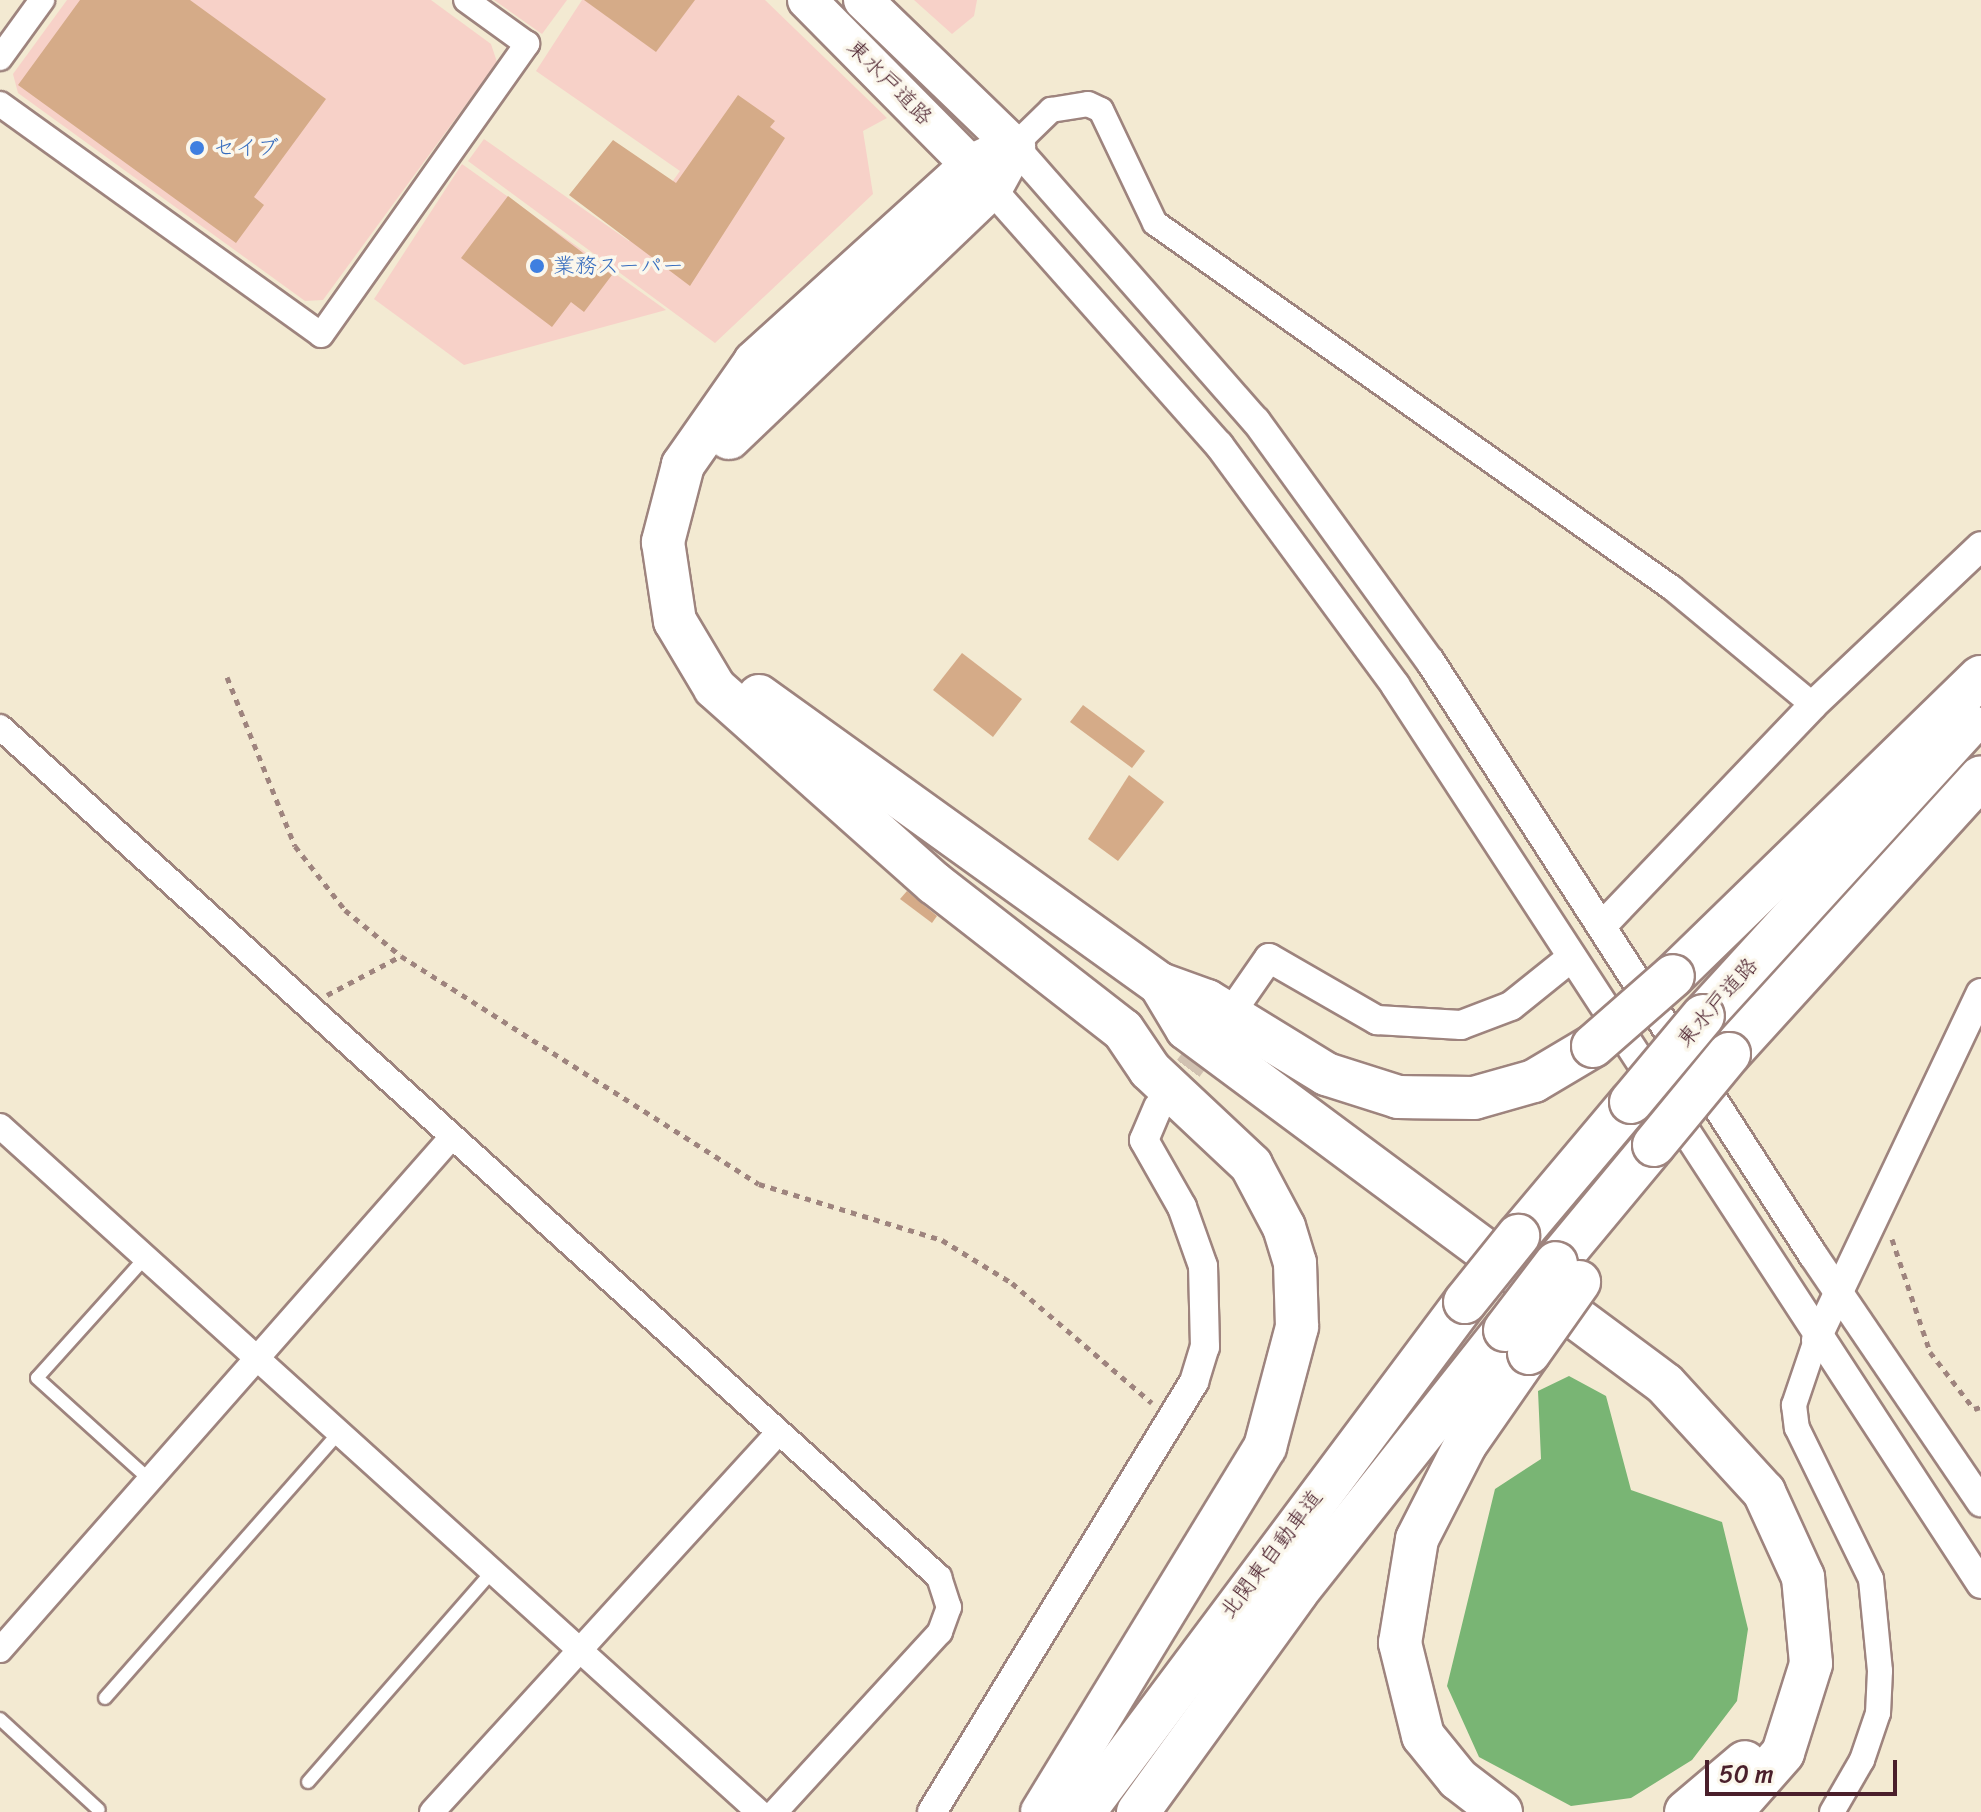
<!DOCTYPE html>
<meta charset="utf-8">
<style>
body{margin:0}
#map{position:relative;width:1981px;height:1812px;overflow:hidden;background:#f3ead2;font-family:Sriracha,"Klee One",sans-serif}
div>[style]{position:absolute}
.built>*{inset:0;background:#f7d1c8}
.forest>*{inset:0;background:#79b574}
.building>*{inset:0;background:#d5ab88}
.tertiary-tunnel>*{height:28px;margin-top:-14px;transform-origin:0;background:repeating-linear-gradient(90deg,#d1c1b1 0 28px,transparent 0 42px)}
.path>*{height:5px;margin-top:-2.5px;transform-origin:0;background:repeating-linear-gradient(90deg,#9e847e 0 6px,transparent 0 12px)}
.roads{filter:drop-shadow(2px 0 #9e847e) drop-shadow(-2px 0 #9e847e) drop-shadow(0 2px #9e847e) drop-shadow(0 -2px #9e847e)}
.service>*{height:12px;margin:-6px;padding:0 6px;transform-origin:6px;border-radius:6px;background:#fff}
.minor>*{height:24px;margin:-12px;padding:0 12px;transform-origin:12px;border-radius:12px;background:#fff}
.tertiary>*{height:28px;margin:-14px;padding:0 14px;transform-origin:14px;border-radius:14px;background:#fff}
.trunk>*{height:38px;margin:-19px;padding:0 19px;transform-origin:19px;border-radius:19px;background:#fff}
.motorway>*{height:42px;margin:-21px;padding:0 21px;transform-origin:21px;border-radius:21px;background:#fff}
.bridges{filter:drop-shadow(2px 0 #9e847e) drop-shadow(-2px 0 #9e847e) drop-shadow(0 2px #9e847e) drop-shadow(0 -2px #9e847e)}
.motorway-bridge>*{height:42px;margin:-21px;padding:0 21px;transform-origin:21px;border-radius:21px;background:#fff}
.dots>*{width:22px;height:22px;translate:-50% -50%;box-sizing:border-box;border:4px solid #fbf7ec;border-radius:50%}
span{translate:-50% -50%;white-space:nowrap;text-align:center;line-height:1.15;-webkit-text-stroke:7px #fbf7ec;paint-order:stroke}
.street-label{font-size:22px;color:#4a1f2b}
.shop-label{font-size:22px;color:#366cbe}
.left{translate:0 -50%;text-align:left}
.scale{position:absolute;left:1705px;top:1760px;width:192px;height:36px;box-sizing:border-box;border:4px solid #4a1f2b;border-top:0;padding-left:10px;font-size:24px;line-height:28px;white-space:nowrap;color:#4a1f2b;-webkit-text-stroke:6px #fbf7ec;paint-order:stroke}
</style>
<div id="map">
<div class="built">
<i style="clip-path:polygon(67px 0,431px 0,491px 44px,497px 62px,323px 300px,305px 301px,18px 93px,13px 74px)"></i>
<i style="clip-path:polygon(494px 0,567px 0,542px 34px)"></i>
<i style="clip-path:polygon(582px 0,765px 0,887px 118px,863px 131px,873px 194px,715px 343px,468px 161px,484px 139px,629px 241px,680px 171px,536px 71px)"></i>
<i style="clip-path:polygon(914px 0,977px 0,974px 16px,952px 34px)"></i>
<i style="clip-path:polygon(462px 164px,666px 310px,464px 365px,374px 299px)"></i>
</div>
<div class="forest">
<i style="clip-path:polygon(1569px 1376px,1606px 1396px,1631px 1490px,1722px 1522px,1748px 1629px,1737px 1701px,1692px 1760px,1631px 1798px,1571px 1806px,1479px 1757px,1447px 1686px,1495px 1489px,1541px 1459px,1538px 1391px)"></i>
</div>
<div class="building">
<i style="clip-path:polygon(80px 0,190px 0,326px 99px,254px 197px,264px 205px,236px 243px,18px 85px)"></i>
<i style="clip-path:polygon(584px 0,695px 0,656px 52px)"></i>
<i style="clip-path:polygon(738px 95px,775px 121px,770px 127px,785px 138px,690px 286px,569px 195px,613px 140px,676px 183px)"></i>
<i style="clip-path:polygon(508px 196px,612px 275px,584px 312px,571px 302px,552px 327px,461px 258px)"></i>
<i style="clip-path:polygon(962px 653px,1022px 699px,993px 737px,933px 690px)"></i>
<i style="clip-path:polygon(1083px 705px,1145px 751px,1132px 768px,1070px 722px)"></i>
<i style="clip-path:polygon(1129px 775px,1164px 802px,1118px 861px,1088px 839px)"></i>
<i style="clip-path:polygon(907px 891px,937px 916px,932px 923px,900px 899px)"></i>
</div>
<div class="tertiary-tunnel">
<i style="left:1163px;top:1102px;width:90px;rotate:-53.1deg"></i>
</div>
<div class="path">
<i style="left:227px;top:677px;width:182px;rotate:68.1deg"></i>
<i style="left:295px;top:846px;width:81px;rotate:52deg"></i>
<i style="left:345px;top:910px;width:72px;rotate:39.4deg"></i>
<i style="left:401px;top:956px;width:424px;rotate:32.5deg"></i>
<i style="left:759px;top:1184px;width:191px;rotate:17deg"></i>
<i style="left:942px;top:1240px;width:82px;rotate:31.6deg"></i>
<i style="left:1012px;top:1283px;width:184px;rotate:40.6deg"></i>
<i style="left:327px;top:995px;width:84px;rotate:-27.8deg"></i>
<i style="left:1892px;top:1239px;width:119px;rotate:71.4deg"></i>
<i style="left:1930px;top:1352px;width:72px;rotate:52.3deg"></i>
<i style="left:1974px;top:1409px;width:7px;rotate:-16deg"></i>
</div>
<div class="roads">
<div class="service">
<i style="left:145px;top:1258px;width:161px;rotate:132deg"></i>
<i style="left:37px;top:1378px;width:152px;rotate:42.1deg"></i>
<i style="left:105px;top:1698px;width:351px;rotate:-48.6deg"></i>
<i style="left:0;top:1719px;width:134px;rotate:42.6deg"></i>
<i style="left:308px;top:1782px;width:276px;rotate:-48.8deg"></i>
</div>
<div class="minor">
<i style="left:0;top:58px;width:72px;rotate:-54.1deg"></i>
<i style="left:0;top:104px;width:395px;rotate:35.7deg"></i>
<i style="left:321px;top:335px;width:357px;rotate:-54.7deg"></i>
<i style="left:527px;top:44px;width:75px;rotate:-144.2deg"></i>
<i style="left:1014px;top:146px;width:52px;rotate:-44.2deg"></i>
<i style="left:1051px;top:110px;width:37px;rotate:-9deg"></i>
<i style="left:1088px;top:104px;width:14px;rotate:25deg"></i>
<i style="left:1101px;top:110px;width:125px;rotate:64.5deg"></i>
<i style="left:1155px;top:223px;width:633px;rotate:35.22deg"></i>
<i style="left:1672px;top:588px;width:183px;rotate:39.7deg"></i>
<i style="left:0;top:727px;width:1267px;rotate:42.15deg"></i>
<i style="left:939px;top:1577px;width:32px;rotate:72deg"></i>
<i style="left:949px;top:1607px;width:27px;rotate:110deg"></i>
<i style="left:940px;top:1632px;width:244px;rotate:132.5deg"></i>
<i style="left:0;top:1126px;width:1023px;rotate:42.11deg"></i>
<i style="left:1816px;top:1340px;width:69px;rotate:108.7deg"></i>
<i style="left:1794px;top:1405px;width:23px;rotate:83deg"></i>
<i style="left:1797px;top:1428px;width:168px;rotate:63.9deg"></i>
<i style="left:1871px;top:1579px;width:92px;rotate:84.4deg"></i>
<i style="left:1880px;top:1671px;width:42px;rotate:92.7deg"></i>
<i style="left:1878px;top:1713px;width:50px;rotate:108.8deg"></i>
<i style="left:1862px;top:1760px;width:60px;rotate:120deg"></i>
<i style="left:0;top:1650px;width:681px;rotate:-48.63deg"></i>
<i style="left:432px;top:1812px;width:513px;rotate:-47.61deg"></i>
</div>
<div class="tertiary">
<i style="left:1014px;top:146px;width:366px;rotate:48.7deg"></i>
<i style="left:1256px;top:421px;width:296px;rotate:54.1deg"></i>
<i style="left:1430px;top:661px;width:707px;rotate:57.19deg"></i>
<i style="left:1813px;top:1255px;width:299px;rotate:55.8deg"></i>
<i style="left:980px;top:176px;width:360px;rotate:48.4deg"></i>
<i style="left:1219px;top:445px;width:298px;rotate:53.7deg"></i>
<i style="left:1395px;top:685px;width:1073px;rotate:56.9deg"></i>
<i style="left:1603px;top:925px;width:304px;rotate:-46.3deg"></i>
<i style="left:1813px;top:705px;width:231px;rotate:-43.4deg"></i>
<i style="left:1237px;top:1004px;width:56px;rotate:-55.2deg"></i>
<i style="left:1269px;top:958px;width:125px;rotate:29.9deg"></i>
<i style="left:1377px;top:1020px;width:84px;rotate:3.4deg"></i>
<i style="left:1461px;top:1025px;width:53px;rotate:-20.8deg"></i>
<i style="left:1511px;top:1006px;width:78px;rotate:-38.8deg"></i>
<i style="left:1816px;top:1340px;width:384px;rotate:-64.6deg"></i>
<i style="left:932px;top:1812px;width:504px;rotate:-58.65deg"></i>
<i style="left:1194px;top:1382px;width:37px;rotate:-73deg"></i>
<i style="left:1205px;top:1347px;width:81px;rotate:-91.4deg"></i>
<i style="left:1203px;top:1266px;width:63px;rotate:-109.6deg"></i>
<i style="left:1182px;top:1207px;width:77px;rotate:-119.6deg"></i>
<i style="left:1144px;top:1140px;width:36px;rotate:-67deg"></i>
</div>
<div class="trunk">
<i style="left:807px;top:0;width:233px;rotate:45.3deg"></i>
<i style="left:863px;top:0;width:210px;rotate:44deg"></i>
</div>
<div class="motorway">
<i style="left:1014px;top:146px;width:47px;rotate:155.1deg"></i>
<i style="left:971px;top:166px;width:292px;rotate:137.8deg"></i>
<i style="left:755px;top:362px;width:126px;rotate:125deg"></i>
<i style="left:683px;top:465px;width:80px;rotate:104.6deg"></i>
<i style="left:663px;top:542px;width:80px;rotate:81.4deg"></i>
<i style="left:675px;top:621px;width:78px;rotate:59.2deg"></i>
<i style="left:715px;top:688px;width:293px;rotate:41.7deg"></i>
<i style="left:934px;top:883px;width:239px;rotate:37.9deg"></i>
<i style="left:1123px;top:1030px;width:48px;rotate:56deg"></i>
<i style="left:1150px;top:1070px;width:139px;rotate:43.2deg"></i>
<i style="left:1251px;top:1165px;width:70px;rotate:62deg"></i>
<i style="left:1284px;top:1227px;width:38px;rotate:73deg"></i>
<i style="left:1295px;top:1263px;width:64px;rotate:88.2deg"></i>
<i style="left:1297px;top:1327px;width:124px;rotate:104.9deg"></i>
<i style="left:1265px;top:1447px;width:428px;rotate:121.4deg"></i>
<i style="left:729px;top:438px;width:362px;rotate:-43.7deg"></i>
<i style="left:991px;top:188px;width:48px;rotate:-61.3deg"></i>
<i style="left:759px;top:696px;width:494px;rotate:35.7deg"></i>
<i style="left:1160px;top:984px;width:50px;rotate:19.9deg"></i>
<i style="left:1207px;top:1001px;width:140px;rotate:31.5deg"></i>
<i style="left:1326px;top:1074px;width:76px;rotate:17.7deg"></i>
<i style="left:1398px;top:1097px;width:76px;rotate:0.8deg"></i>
<i style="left:1474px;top:1098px;width:62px;rotate:-15.8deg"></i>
<i style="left:1534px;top:1081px;width:69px;rotate:-30.7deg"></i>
<i style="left:1673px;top:976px;width:429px;rotate:-44.2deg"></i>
<i style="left:1160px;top:984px;width:52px;rotate:59deg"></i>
<i style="left:1187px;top:1029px;width:595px;rotate:36.6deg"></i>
<i style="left:1665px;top:1384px;width:147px;rotate:47.5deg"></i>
<i style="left:1764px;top:1492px;width:94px;rotate:65.4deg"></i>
<i style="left:1803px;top:1577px;width:87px;rotate:84.7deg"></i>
<i style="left:1811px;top:1664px;width:93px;rotate:107.5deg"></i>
<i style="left:1783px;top:1753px;width:79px;rotate:131.4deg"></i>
<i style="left:1703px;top:1016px;width:394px;rotate:-47.6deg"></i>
<i style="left:1729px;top:1054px;width:374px;rotate:-47.7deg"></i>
<i style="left:1518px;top:1236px;width:175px;rotate:-49.9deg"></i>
<i style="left:1556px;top:1263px;width:153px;rotate:-50.3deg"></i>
<i style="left:1084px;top:1812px;width:637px;rotate:-53.24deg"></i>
<i style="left:1138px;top:1812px;width:271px;rotate:-54.1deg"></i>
<i style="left:1297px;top:1592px;width:335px;rotate:-51.6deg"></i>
<i style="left:1501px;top:1812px;width:54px;rotate:-142.5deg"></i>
<i style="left:1458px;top:1779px;width:55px;rotate:-129.1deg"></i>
<i style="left:1423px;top:1736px;width:96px;rotate:-103.9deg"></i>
<i style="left:1400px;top:1643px;width:105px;rotate:-80.7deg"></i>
<i style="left:1417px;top:1539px;width:106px;rotate:-62.9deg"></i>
<i style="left:1465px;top:1445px;width:112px;rotate:-55.2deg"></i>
<i style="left:1686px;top:1812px;width:77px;rotate:-40.3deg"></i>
</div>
</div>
<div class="bridges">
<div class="motorway-bridge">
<i style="left:1593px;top:1046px;width:106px;rotate:-41.2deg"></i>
<i style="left:1631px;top:1102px;width:112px;rotate:-50.1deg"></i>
<i style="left:1654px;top:1145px;width:118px;rotate:-50.5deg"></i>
<i style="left:1465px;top:1302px;width:85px;rotate:-51.2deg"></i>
<i style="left:1505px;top:1330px;width:84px;rotate:-52.7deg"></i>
<i style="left:1529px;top:1353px;width:87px;rotate:-54.8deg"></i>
</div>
</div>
<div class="dots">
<i style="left:197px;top:148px;background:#3f7fe0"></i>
<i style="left:537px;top:266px;background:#3f7fe0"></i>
</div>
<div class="street-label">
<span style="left:890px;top:82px;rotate:45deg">東水戸道路</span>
<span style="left:1717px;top:1002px;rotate:-49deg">東水戸道路</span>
<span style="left:1271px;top:1554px;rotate:-53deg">北関東自動車道</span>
</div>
<div class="shop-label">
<span class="left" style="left:213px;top:148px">セイブ</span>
<span class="left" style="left:553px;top:266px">業務スーパー</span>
</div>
<div class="scale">50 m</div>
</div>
